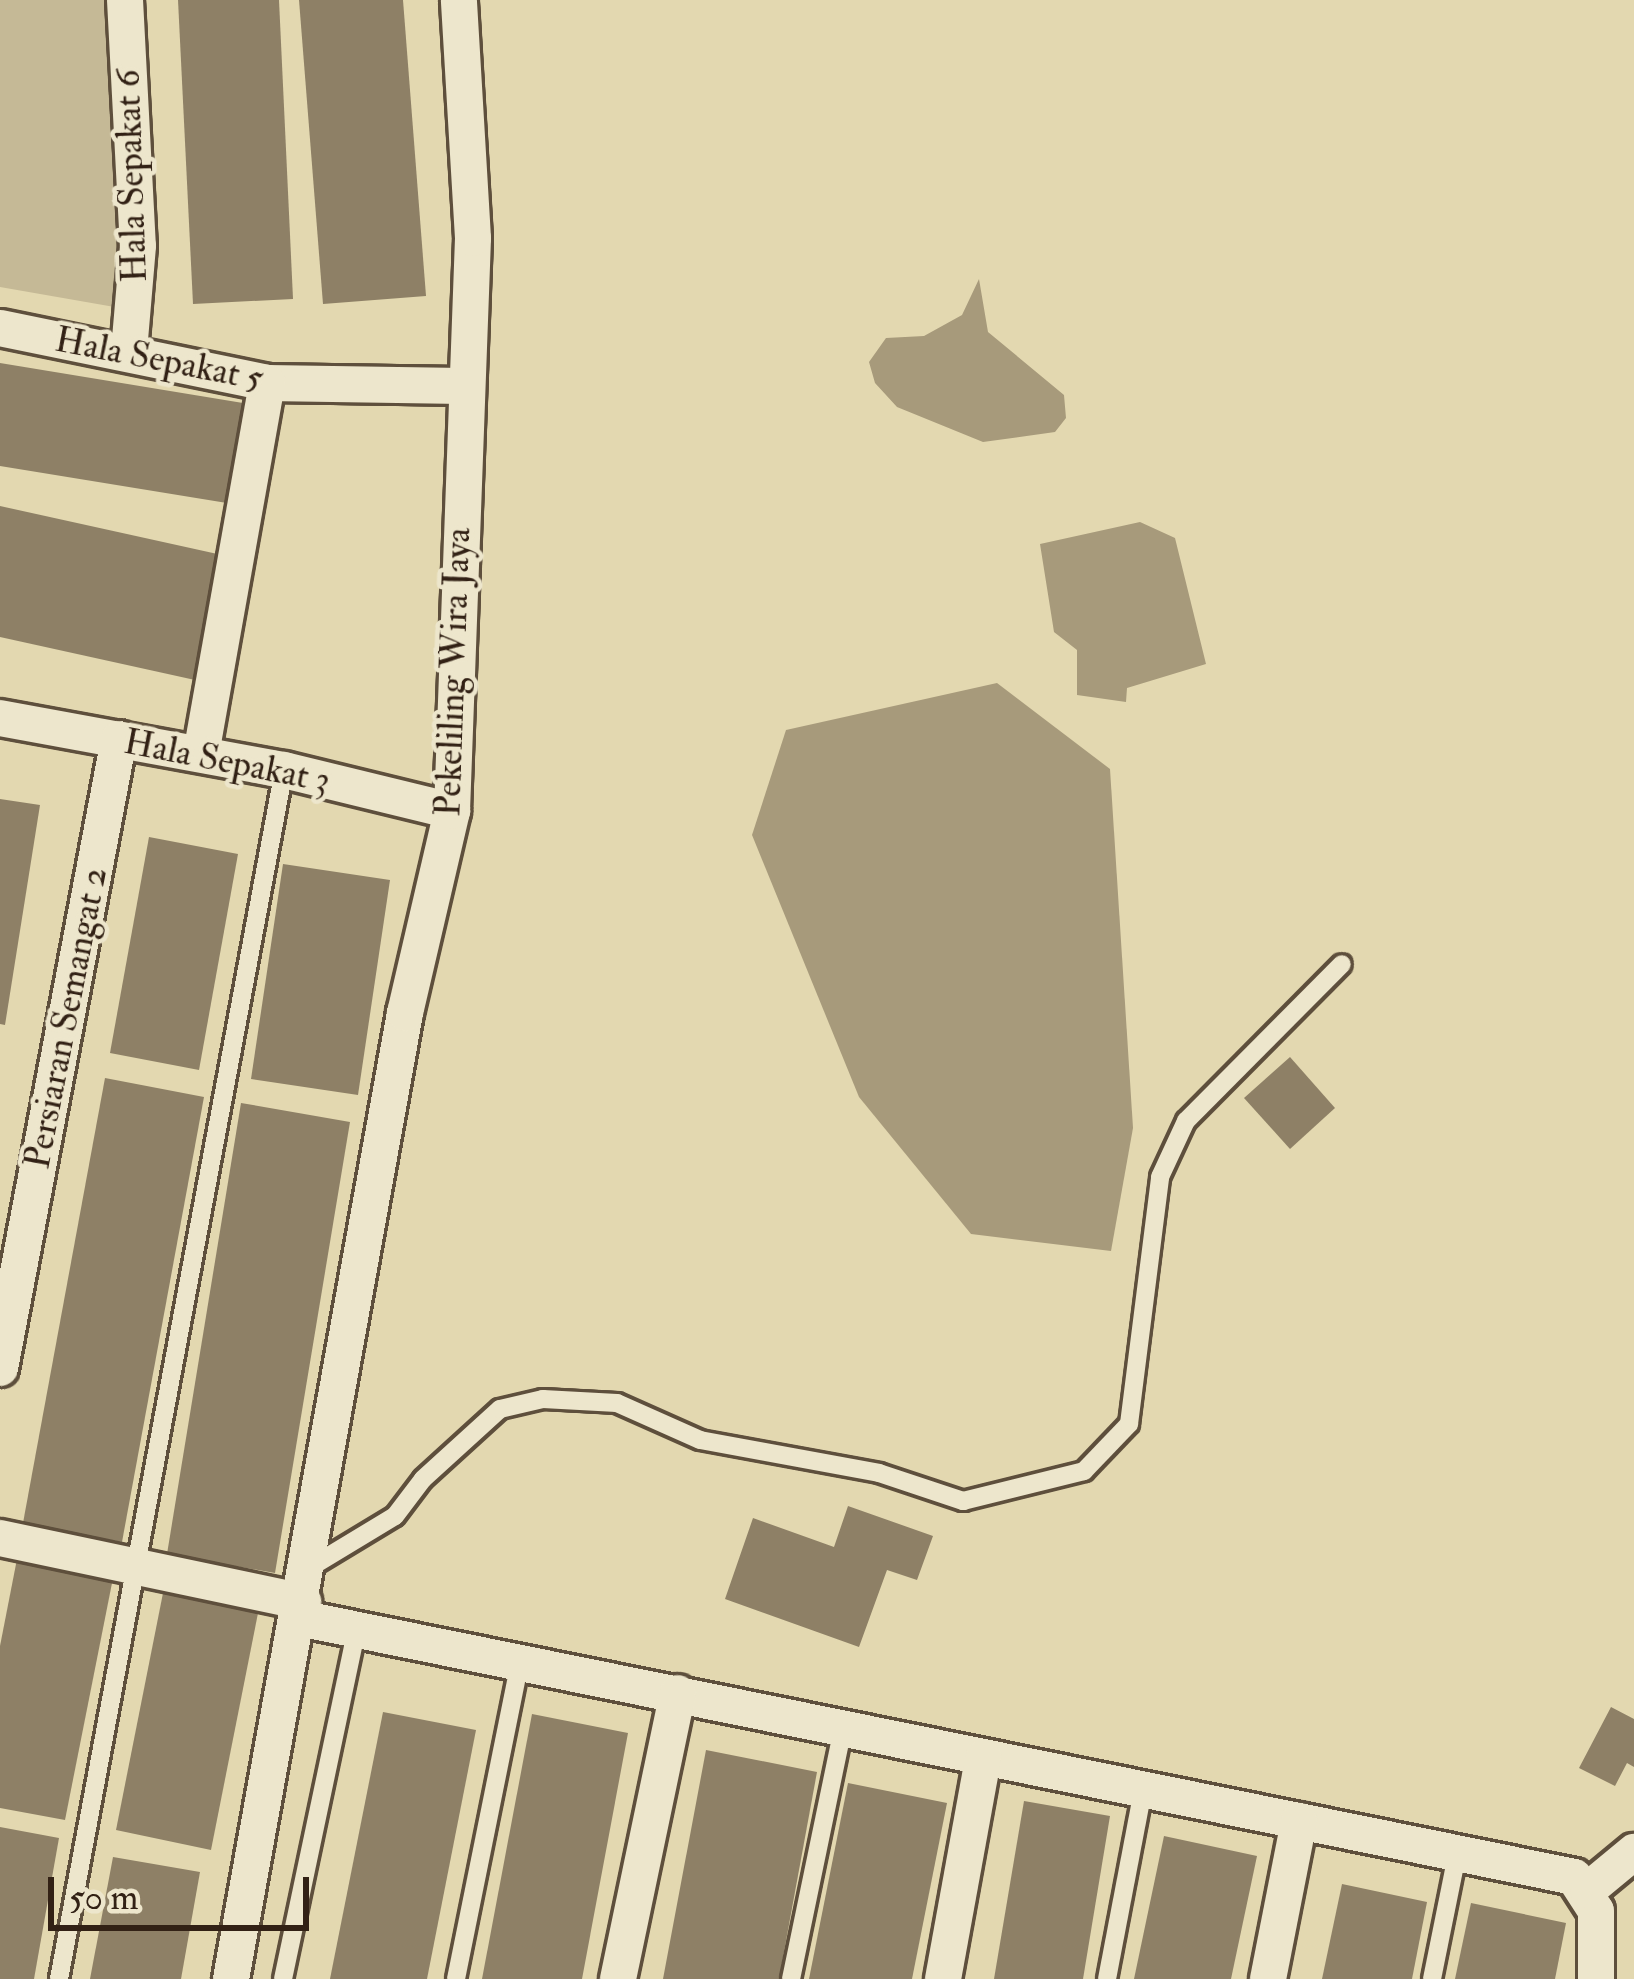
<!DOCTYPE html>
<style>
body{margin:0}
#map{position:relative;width:1634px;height:1979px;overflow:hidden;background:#e3d8b0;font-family:"IM FELL Double Pica",serif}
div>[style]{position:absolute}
.green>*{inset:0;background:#c5b996}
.water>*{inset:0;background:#a79a7b}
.building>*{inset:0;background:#8e8066}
.roads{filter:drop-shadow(3px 0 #5e4f3c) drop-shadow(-3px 0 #5e4f3c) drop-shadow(0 3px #5e4f3c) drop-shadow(0 -3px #5e4f3c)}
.service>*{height:18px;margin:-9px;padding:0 9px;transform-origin:9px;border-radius:9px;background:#ede6cc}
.minor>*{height:36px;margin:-18px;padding:0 18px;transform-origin:18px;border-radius:18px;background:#ede6cc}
span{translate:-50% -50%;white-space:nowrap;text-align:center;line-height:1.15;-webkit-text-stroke:9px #ede6cc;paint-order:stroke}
.street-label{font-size:36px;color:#322115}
.scale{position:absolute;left:48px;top:1877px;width:261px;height:54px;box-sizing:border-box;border:6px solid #322115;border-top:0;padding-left:15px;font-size:36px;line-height:42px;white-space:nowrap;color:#322115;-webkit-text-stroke:9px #ede6cc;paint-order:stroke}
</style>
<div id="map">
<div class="green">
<i style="clip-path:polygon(0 0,104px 0,126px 309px,0 287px)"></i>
</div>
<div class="water">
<i style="clip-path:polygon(979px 279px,988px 332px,1064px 395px,1066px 418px,1055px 432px,983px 442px,897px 407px,875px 383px,869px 362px,886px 338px,924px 336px,962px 315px)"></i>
<i style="clip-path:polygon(1140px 522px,1175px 538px,1206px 664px,1127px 688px,1126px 702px,1077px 695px,1077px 650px,1054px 632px,1040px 544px)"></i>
<i style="clip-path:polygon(997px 683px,1110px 769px,1133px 1128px,1111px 1251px,971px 1234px,859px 1097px,752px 835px,786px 730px)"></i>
</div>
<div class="building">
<i style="clip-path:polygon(178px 0,279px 0,293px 299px,193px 304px)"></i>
<i style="clip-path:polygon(299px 0,403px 0,426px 296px,323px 304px)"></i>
<i style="clip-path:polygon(0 363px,249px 404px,233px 504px,0 466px)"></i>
<i style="clip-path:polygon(0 506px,222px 555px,195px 680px,0 637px)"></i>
<i style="clip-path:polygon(0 799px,40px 805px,5px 1025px,0 1024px)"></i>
<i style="clip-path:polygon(149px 837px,238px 854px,199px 1070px,110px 1053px)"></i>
<i style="clip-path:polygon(283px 864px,390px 880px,358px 1095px,251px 1079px)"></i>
<i style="clip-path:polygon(1290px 1057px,1335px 1108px,1290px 1149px,1244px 1098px)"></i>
<i style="clip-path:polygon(105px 1078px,204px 1097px,122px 1542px,23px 1523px)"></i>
<i style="clip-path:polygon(241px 1103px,350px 1122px,275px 1573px,167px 1554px)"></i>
<i style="clip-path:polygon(848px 1506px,933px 1536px,917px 1580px,887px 1570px,859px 1647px,725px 1599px,753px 1518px,834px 1547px)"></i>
<i style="clip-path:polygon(17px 1559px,113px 1578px,65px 1820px,0 1808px,0 1646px)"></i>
<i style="clip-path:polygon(164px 1588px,259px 1608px,211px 1850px,116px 1830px)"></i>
<i style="clip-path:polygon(1611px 1707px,1634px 1719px,1634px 1767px,1627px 1763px,1615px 1786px,1579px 1768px)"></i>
<i style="clip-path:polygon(383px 1712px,476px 1730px,427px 1979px,330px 1979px)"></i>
<i style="clip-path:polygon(532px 1714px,628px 1733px,582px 1979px,482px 1979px)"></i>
<i style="clip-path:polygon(706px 1750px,817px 1772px,779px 1979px,663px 1979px)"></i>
<i style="clip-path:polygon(848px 1783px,947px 1803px,912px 1979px,809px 1979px)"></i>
<i style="clip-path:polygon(1024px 1801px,1110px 1816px,1083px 1979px,994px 1979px)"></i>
<i style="clip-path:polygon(0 1827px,59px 1838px,34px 1979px,0 1979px)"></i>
<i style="clip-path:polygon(1164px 1836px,1257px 1856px,1231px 1979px,1134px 1979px)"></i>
<i style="clip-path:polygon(113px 1857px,200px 1872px,181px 1979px,90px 1979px)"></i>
<i style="clip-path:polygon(1342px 1884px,1427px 1902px,1412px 1979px,1322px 1979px)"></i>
<i style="clip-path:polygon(1471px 1903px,1566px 1923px,1555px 1979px,1455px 1979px)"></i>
</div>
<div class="roads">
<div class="service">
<i style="left:309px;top:1568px;width:100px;rotate:-31.2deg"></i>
<i style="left:395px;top:1516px;width:46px;rotate:-52.9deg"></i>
<i style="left:423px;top:1479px;width:104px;rotate:-42.3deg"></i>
<i style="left:500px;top:1409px;width:44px;rotate:-13.1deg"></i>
<i style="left:543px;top:1399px;width:74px;rotate:3.1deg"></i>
<i style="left:617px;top:1403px;width:91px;rotate:24deg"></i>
<i style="left:700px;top:1440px;width:182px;rotate:10.4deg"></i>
<i style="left:879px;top:1473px;width:89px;rotate:18.4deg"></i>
<i style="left:963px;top:1501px;width:125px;rotate:-13.9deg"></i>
<i style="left:1084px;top:1471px;width:65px;rotate:-46.2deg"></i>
<i style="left:1129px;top:1424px;width:249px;rotate:-82.8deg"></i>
<i style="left:1160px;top:1177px;width:62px;rotate:-65.1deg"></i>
<i style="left:1186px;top:1121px;width:221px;rotate:-45.2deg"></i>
<i style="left:59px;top:1979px;width:1230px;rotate:-79.46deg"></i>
<i style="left:283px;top:1979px;width:359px;rotate:-78.1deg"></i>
<i style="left:456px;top:1979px;width:324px;rotate:-78.6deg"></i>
<i style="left:791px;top:1979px;width:255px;rotate:-78.3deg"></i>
<i style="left:1107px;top:1979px;width:192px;rotate:-79.2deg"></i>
<i style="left:1432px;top:1979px;width:132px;rotate:-78.6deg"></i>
</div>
<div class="minor">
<i style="left:125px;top:0;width:246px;rotate:87deg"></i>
<i style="left:138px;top:246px;width:106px;rotate:94.9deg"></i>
<i style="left:0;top:328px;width:273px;rotate:11.6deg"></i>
<i style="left:267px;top:383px;width:196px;rotate:0.9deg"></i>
<i style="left:0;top:718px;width:289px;rotate:10.4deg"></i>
<i style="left:284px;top:770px;width:173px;rotate:13.7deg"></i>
<i style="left:201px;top:754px;width:377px;rotate:-79.9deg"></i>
<i style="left:0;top:1368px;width:640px;rotate:-79.29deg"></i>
<i style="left:0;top:1538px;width:310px;rotate:11.9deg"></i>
<i style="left:299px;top:1618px;width:1301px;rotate:11.48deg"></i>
<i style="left:1574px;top:1877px;width:40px;rotate:57.1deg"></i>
<i style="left:1596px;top:1911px;width:68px;rotate:90deg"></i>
<i style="left:1588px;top:1890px;width:60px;rotate:-39.6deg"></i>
<i style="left:231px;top:1979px;width:982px;rotate:-79.79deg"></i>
<i style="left:405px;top:1013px;width:207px;rotate:-76.9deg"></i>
<i style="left:452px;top:811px;width:573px;rotate:-87.9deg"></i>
<i style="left:473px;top:238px;width:238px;rotate:-93.4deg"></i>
<i style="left:618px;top:1979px;width:292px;rotate:-78.2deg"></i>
<i style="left:943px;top:1979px;width:225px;rotate:-79.7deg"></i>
<i style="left:1268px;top:1979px;width:161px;rotate:-78.9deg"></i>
</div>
</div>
<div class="street-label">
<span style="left:131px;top:176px;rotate:-92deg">Hala Sepakat 6</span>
<span style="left:159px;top:359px;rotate:11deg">Hala Sepakat 5</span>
<span style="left:453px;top:672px;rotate:-88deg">Pekeliling Wira Jaya</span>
<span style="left:227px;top:761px;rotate:11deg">Hala Sepakat 3</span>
<span style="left:66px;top:1018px;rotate:-79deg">Persiaran Semangat 2</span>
</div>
<div class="scale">50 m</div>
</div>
